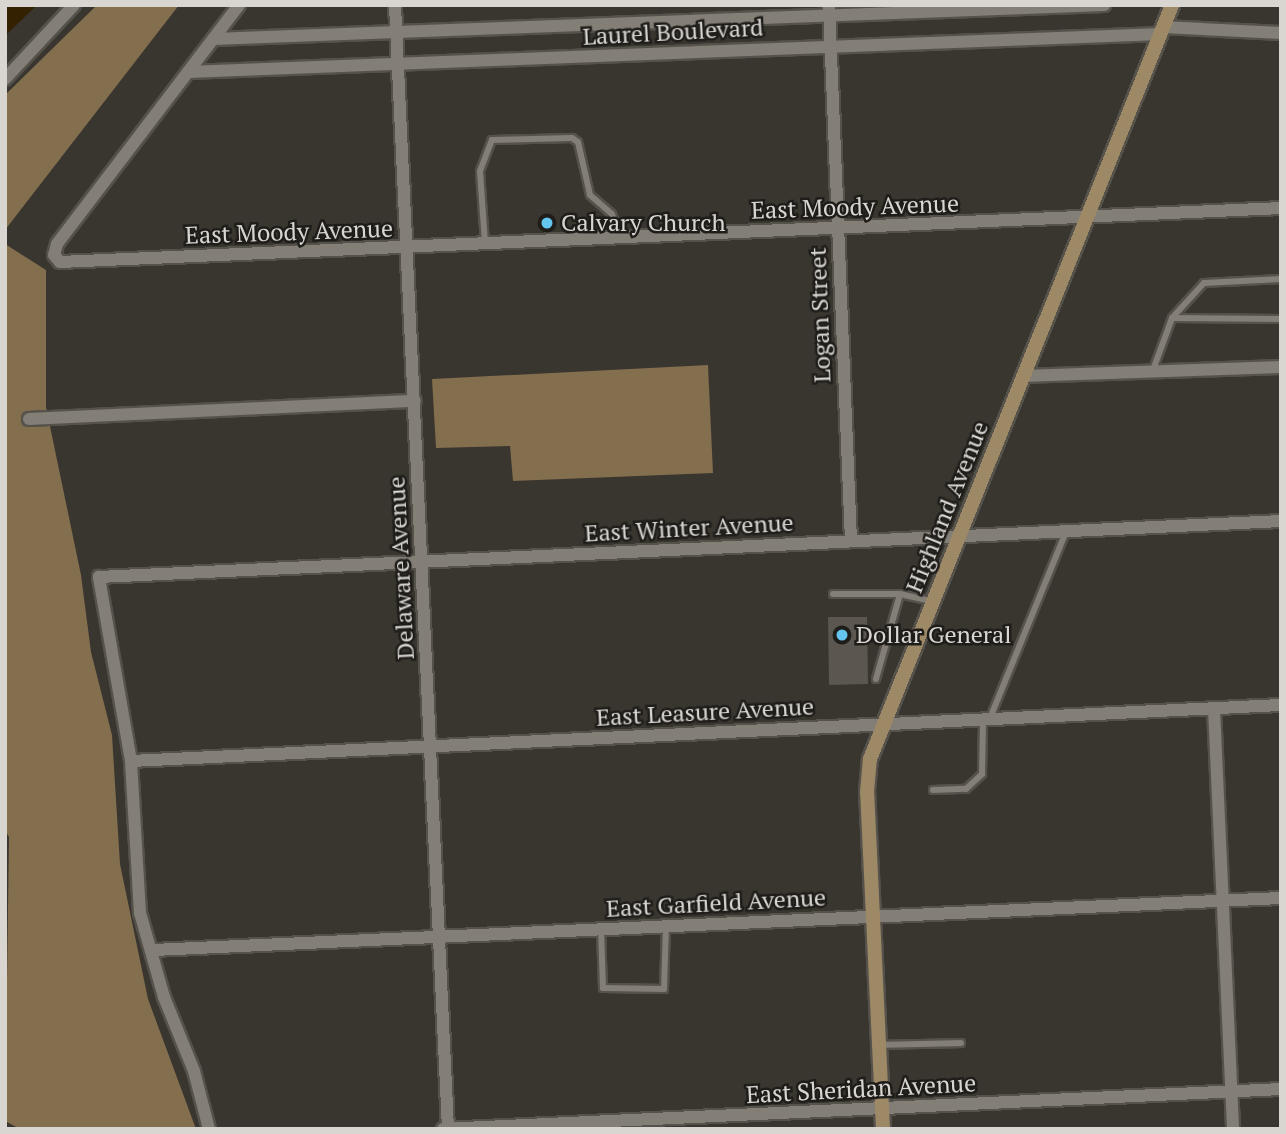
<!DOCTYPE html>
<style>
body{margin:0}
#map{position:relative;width:1286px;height:1134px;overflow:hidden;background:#39352f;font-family:"PT Serif",serif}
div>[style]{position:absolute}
.forest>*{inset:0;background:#836e4e}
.water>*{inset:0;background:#332101}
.building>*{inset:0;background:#5b5750}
.roads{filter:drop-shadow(2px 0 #55514b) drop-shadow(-2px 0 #55514b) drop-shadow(0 2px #55514b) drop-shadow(0 -2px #55514b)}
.lane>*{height:6px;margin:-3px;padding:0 3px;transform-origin:3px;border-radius:3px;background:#837e76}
.street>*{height:12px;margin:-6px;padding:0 6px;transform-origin:6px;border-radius:6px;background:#837e76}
.secondary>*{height:14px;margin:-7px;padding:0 7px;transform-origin:7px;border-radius:7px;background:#9e8966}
.dots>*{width:19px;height:19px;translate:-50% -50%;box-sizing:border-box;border:4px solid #1f1d1a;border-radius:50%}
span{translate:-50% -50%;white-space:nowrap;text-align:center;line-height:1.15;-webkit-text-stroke:5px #1f1d1a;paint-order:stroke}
.street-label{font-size:24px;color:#d9d6d2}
.poi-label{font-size:24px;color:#d9d6d2}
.left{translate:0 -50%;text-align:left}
.frame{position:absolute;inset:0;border:7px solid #d9d6d2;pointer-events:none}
</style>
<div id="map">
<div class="forest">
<i style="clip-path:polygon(97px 5px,179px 5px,5px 230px,5px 95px)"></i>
<i style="clip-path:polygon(5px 244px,46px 270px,46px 407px,81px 575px,91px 652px,112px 735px,120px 864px,148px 999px,196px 1129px,20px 1129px,5px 1121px,9px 837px,5px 830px)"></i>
<i style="clip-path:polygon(708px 365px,713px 473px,513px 481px,510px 446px,436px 448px,432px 379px)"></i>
</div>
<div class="water">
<i style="clip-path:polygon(5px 5px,37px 5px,5px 36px)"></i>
</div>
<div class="building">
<i style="clip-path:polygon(828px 617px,867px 617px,868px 684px,829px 685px)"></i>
</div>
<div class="roads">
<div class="lane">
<i style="left:485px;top:243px;width:72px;rotate:-94deg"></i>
<i style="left:480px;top:171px;width:33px;rotate:-69deg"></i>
<i style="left:492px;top:140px;width:80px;rotate:-1.4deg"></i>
<i style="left:572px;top:138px;width:7px;rotate:34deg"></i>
<i style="left:578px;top:142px;width:54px;rotate:77.2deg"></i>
<i style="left:590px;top:195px;width:29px;rotate:41deg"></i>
<i style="left:612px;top:214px;width:25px;rotate:72deg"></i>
<i style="left:1172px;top:318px;width:109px;rotate:0.5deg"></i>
<i style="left:1153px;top:370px;width:55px;rotate:-69.9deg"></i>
<i style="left:1172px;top:318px;width:47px;rotate:-47.6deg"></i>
<i style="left:1204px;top:283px;width:77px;rotate:-3deg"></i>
<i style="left:833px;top:594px;width:67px"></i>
<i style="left:900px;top:594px;width:32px;rotate:13deg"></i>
<i style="left:876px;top:679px;width:88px;rotate:-74.2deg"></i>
<i style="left:990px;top:718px;width:201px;rotate:-67.8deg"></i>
<i style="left:933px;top:790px;width:33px;rotate:-2deg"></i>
<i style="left:966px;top:789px;width:22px;rotate:-43deg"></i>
<i style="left:982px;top:774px;width:54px;rotate:-88.9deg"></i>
<i style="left:601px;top:929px;width:59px;rotate:88.1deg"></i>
<i style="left:603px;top:988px;width:61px;rotate:0.9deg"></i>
<i style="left:664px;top:989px;width:63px;rotate:-88.2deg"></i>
<i style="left:879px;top:1045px;width:82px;rotate:-1.4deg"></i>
</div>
<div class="street">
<i style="left:239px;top:5px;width:300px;rotate:127.3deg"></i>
<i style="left:57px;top:244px;width:11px;rotate:105deg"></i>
<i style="left:54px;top:255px;width:9px;rotate:49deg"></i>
<i style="left:60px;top:262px;width:1222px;rotate:-2.53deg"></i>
<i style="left:395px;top:5px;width:1125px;rotate:87.3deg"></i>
<i style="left:829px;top:5px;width:535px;rotate:87.65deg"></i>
<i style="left:1163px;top:27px;width:118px;rotate:2.9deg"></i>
<i style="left:213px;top:39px;width:892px;rotate:-2.19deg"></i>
<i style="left:188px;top:72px;width:973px;rotate:-2.24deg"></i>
<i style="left:5px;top:79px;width:101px;rotate:-47deg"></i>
<i style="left:1023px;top:376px;width:258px;rotate:-2deg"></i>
<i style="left:29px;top:419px;width:386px;rotate:-2.7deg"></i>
<i style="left:1214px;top:709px;width:420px;rotate:87.4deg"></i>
<i style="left:131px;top:761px;width:1151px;rotate:-2.79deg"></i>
<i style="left:153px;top:950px;width:1129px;rotate:-2.64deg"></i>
<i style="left:209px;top:1129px;width:60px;rotate:-104.5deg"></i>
<i style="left:194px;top:1071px;width:80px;rotate:-112.1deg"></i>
<i style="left:164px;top:997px;width:87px;rotate:-105.9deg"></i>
<i style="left:140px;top:913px;width:152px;rotate:-93.4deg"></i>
<i style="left:131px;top:761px;width:187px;rotate:-99.9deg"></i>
<i style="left:99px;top:577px;width:1183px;rotate:-2.71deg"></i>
<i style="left:443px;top:1129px;width:839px;rotate:-2.73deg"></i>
</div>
<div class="secondary">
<i style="left:883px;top:1129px;width:337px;rotate:-92.7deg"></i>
<i style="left:867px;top:792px;width:33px;rotate:-85deg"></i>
<i style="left:870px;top:759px;width:812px;rotate:-68.17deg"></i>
</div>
</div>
<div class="dots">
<i style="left:547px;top:223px;background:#64c5ee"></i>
<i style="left:842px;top:635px;background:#64c5ee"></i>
</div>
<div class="street-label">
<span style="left:673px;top:32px;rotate:-3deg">Laurel Boulevard</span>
<span style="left:855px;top:207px;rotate:-2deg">East Moody Avenue</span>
<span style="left:289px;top:232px;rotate:-2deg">East Moody Avenue</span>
<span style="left:820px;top:315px;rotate:-92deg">Logan Street</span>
<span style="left:947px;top:507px;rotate:-68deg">Highland Avenue</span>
<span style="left:689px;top:528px;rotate:-3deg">East Winter Avenue</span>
<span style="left:401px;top:568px;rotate:-93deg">Delaware Avenue</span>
<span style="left:705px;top:712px;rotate:-3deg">East Leasure Avenue</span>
<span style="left:716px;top:903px;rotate:-3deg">East Garfield Avenue</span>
<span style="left:861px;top:1089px;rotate:-3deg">East Sheridan Avenue</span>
</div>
<div class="poi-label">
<span class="left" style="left:561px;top:223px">Calvary Church</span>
<span class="left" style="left:856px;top:635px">Dollar General</span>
</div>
<div class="frame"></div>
</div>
